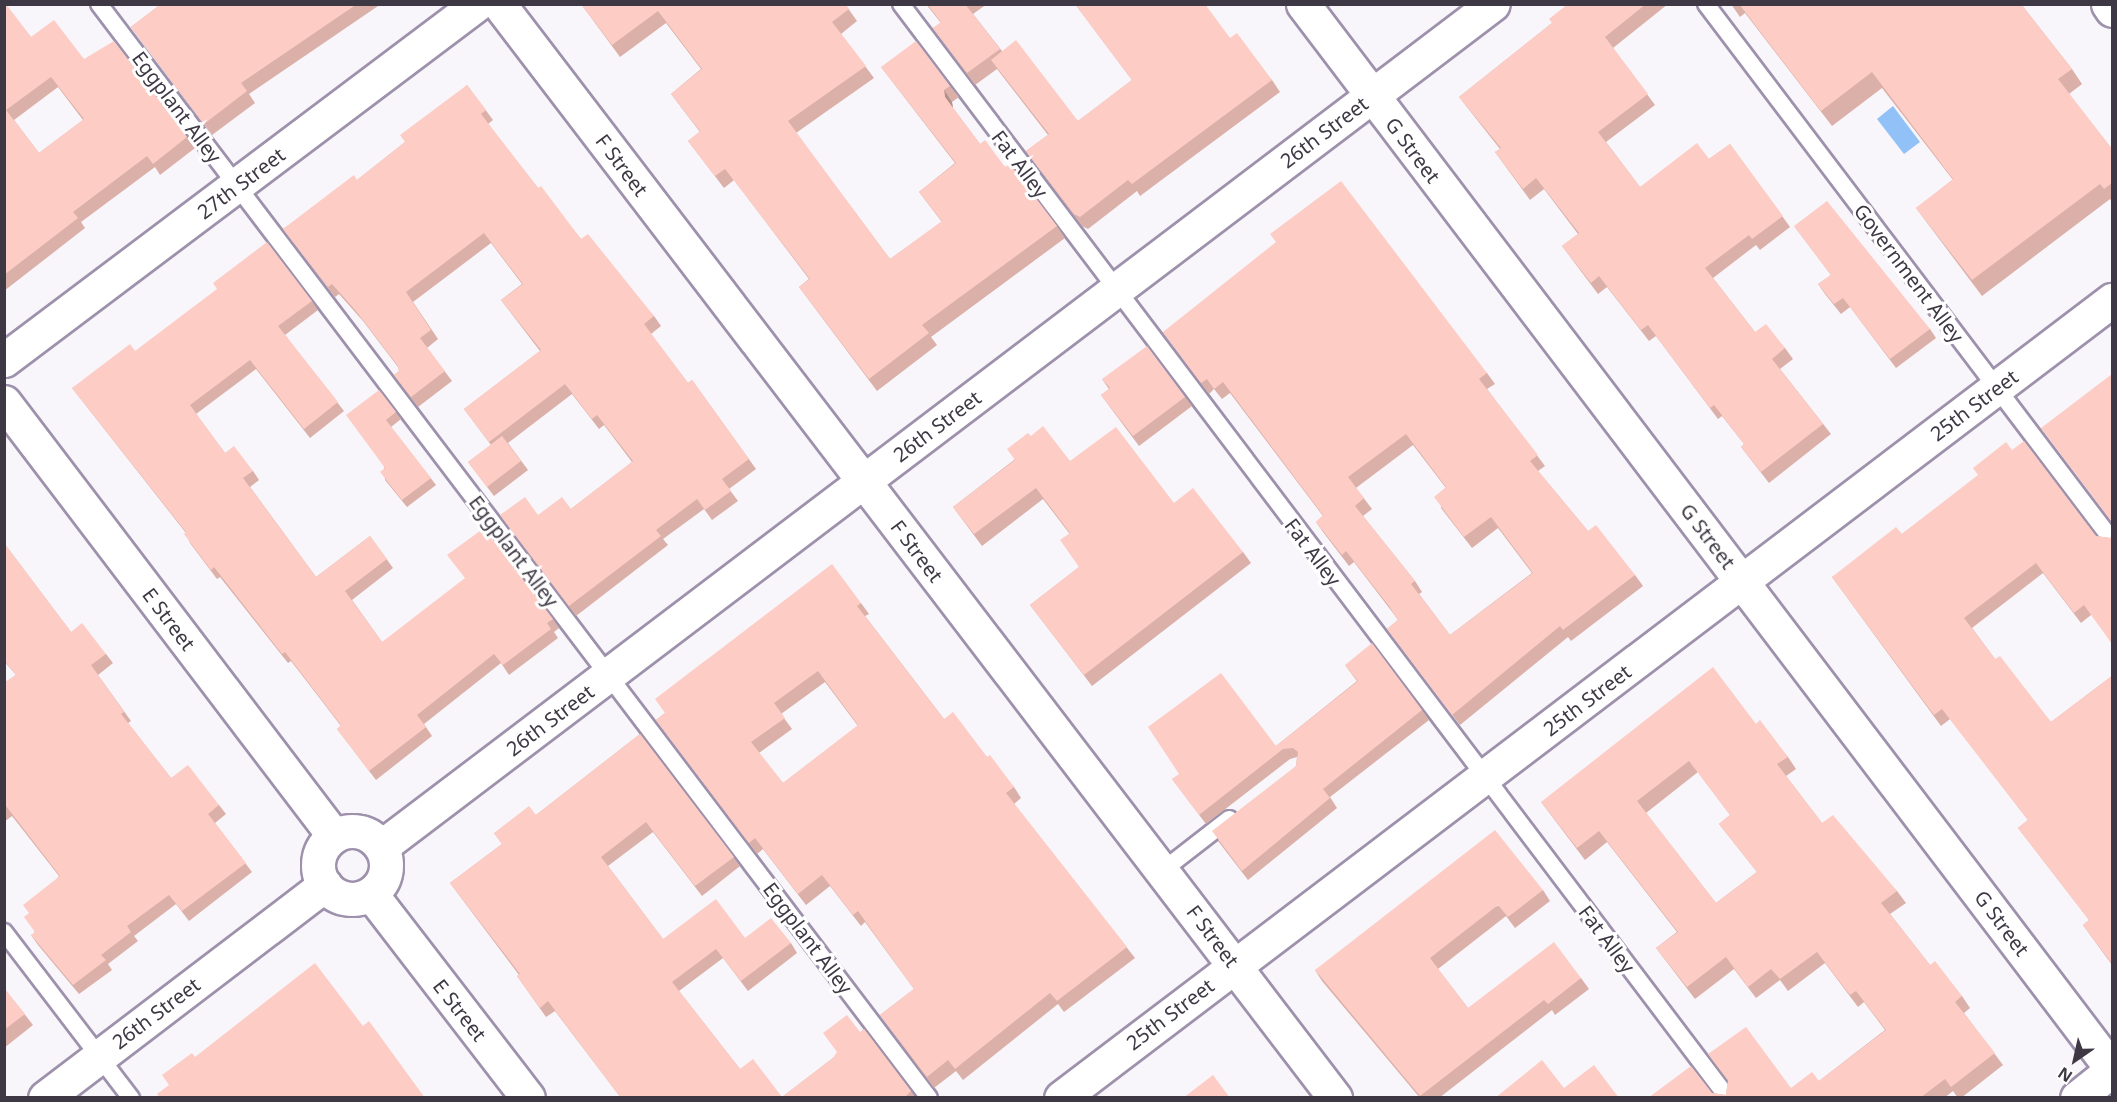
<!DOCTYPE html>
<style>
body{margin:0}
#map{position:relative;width:2117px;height:1102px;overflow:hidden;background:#f8f5fb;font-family:"Noto Sans",sans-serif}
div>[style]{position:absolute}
.water>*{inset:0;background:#91c1f7}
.roads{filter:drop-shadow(2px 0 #9e91ac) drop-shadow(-2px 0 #9e91ac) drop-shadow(0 2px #9e91ac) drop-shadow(0 -2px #9e91ac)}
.lane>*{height:16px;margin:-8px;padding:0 8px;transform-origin:8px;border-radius:8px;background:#fff}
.street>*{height:33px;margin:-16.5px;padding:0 16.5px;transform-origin:16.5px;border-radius:16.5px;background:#fff}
.street>.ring{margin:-16.5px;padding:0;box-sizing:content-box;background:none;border:33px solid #fff;border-radius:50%}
.wall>*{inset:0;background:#dab0a9}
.shaded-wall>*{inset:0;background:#b1908a}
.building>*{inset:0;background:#fdcdc5}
span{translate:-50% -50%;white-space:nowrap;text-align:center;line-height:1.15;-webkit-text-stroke:6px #fff;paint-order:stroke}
.street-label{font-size:20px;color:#3d3843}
.frame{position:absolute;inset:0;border:6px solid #3d3843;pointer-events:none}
.north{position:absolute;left:2045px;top:1030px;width:60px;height:60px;-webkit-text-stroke:4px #fff;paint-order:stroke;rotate:214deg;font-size:16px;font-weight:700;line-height:24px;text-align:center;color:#3d3843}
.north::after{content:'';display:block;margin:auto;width:21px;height:27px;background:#3d3843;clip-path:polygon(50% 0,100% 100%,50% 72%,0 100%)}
</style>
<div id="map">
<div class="water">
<i style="clip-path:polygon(1893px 106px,1920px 142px,1904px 154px,1877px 119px)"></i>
</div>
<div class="roads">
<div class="lane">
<i style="left:99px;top:4px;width:1373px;rotate:52.81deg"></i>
<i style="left:901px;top:4px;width:1371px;rotate:52.91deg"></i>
<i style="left:1706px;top:4px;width:672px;rotate:52.86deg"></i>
<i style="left:1162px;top:871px;width:85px;rotate:-37.8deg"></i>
<i style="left:4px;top:932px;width:209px;rotate:52.6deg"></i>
</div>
<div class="street">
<i style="left:499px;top:4px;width:1377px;rotate:52.61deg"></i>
<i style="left:1303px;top:4px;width:1337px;rotate:52.78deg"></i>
<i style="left:2108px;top:4px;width:7px;rotate:56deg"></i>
<i style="left:4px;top:360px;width:592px;rotate:-36.97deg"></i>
<i style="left:4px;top:402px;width:545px;rotate:52.75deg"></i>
<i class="ring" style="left:318px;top:831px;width:35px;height:35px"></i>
<i style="left:381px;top:847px;width:1395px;rotate:-37.17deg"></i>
<i style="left:371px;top:894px;width:257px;rotate:52.4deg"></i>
<i style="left:45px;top:1098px;width:352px;rotate:-37.3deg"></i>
<i style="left:1061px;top:1098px;width:1320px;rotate:-37.21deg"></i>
<i style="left:2077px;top:1098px;width:45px;rotate:-38.7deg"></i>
</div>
</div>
<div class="wall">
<i style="clip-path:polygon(evenodd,4px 4px,31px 37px,84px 59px,187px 137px,195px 148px,160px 175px,155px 167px,81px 222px,85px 228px,4px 291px,4px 4px,58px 87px,83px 120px,39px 153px,14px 120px,58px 87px)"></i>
<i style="clip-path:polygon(161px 4px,381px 4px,249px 94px,255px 103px,212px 135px,131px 27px)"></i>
<i style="clip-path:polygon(581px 4px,845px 4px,857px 21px,841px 34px,874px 78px,796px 133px,890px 259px,942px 222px,919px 192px,955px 163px,881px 67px,950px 86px,959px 97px,952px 102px,953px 108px,980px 144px,1005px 167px,1057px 226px,1065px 238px,931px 337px,937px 345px,877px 391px,799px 287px,809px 279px,734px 180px,724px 188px,688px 141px,700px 132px,671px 94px,701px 69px,666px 23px,620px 57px)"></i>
<i style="clip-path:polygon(926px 4px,987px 4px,973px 14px,1002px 51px,1078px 121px,1132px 80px,1075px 4px,1230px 38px,1272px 80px,1280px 92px,1140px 196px,1137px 191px,1088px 229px,1082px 226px,1026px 151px,1048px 135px,997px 69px,975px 85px,933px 28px,941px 23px)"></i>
<i style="clip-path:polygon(1568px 4px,1668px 4px,1613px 48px,1655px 105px,1606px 142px,1640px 187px,1709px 159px,1730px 144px,1790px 227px,1760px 250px,1756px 245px,1713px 278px,1755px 332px,1785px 348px,1793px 359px,1780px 369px,1831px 434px,1769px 483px,1741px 447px,1744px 444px,1722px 416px,1718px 419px,1656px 336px,1649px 341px,1607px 287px,1598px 294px,1562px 246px,1578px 234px,1544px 189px,1530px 200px,1495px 152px,1500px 149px,1459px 97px,1552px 23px)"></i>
<i style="clip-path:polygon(1731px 4px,2021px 4px,2072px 69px,2082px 84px,2069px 94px,2112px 149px,2112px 202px,2110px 199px,1982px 296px,1916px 208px,1953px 180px,1882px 88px,1832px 126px,1745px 13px,1740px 17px)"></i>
<i style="clip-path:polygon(467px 85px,493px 120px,488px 124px,538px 188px,581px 239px,654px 316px,661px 326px,651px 334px,688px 383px,692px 380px,756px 469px,729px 489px,738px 501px,712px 520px,704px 509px,663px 539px,668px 545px,576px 616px,500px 515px,538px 515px,571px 509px,632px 462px,604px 425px,599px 429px,572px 394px,508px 443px,528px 470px,494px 496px,468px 462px,491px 445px,464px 409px,540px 351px,501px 300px,522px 284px,491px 243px,413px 302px,438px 339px,427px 348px,452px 381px,418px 407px,394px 375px,399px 371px,398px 367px,363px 321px,339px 294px,335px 297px,283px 229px,357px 180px,405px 142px)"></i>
<i style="clip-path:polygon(1794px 226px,1930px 329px,1936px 338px,1896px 368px,1850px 307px,1841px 314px,1825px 294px,1818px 284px,1831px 275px)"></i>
<i style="clip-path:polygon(312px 301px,318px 310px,285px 335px,344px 411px,310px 438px,256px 369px,196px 414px,225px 453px,253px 471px,259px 480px,250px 487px,316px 577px,370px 536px,393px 568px,352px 600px,382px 642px,553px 619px,559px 628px,554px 632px,558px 638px,509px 675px,501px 663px,424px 724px,432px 736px,376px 780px,337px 729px,341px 726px,291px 661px,288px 663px,220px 577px,217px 579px,190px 543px,186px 533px,72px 388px,135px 351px)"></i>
<i style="clip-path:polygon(evenodd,1163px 332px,1487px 373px,1495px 384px,1487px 389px,1545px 466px,1538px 471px,1588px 531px,1635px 575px,1643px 586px,1571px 641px,1568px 637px,1460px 725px,1387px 629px,1398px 620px,1393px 613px,1354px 562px,1349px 566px,1323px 532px,1316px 522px,1323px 516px,1230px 393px,1222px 399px,1214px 389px,1209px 394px,1163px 332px,1413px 445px,1446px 488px,1441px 508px,1472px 548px,1498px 528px,1532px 573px,1450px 635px,1419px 594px,1422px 592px,1415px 581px,1363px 516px,1372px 509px,1356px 488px,1413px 445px)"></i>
<i style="clip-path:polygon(1102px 379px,1185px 397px,1192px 406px,1139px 446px,1101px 395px,1109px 389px)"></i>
<i style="clip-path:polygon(379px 390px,401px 419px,391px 427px,436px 485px,407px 507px,385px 480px)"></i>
<i style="clip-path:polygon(1031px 436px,1070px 461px,1174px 503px,1243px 552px,1251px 563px,1092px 686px,1030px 605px,1079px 567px,1069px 533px,1043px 499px,982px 546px,953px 507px,1014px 460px)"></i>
<i style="clip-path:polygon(2012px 450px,2096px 536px,2110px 538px,2091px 615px,2081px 623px,2043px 573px,1972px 628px,1995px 659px,2051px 722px,2112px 676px,2112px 965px,2083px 925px,2089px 920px,2018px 828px,2028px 820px,1950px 719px,1941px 726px,1832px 577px,1902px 534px)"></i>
<i style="clip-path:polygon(4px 543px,71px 632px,106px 654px,113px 663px,98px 675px,131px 721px,128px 723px,171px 778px,219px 805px,226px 814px,215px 823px,252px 872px,189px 921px,176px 904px,134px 936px,138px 941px,108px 964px,112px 970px,79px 994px,38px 945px,31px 935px,35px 933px,29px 913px,59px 876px,12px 816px,4px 822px,4px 683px,16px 675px,4px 661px)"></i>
<i style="clip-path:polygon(evenodd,861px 603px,869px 614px,865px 616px,944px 719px,987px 757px,1014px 787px,1021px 798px,1014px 804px,1135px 958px,1064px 1012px,1058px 1004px,963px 1080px,956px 1071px,934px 1088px,880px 1015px,914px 989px,865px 922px,861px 926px,830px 886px,806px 905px,763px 849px,757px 854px,656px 720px,665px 713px,861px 603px,825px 682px,858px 726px,783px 783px,759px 753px,792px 729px,781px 714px,825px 682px)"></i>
<i style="clip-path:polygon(1345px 665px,1422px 710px,1429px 720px,1330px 797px,1337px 808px,1248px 880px,1218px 841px,1296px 766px,1297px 757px,1290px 759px,1206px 824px,1172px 779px,1276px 746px,1357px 681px)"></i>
<i style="clip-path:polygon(evenodd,1756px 724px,1788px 757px,1796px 769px,1786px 776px,1822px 823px,1897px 891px,1906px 903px,1890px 914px,1930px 965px,1962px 996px,1970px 1008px,1964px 1013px,2003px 1065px,1961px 1098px,1958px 1098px,1953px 1091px,1944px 1098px,1648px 1098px,1712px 1093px,1726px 1095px,1728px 1081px,1708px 1054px,1791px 1088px,1819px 1081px,1885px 1030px,1864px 1002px,1858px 1007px,1825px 963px,1788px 991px,1780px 980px,1756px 998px,1734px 969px,1695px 999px,1656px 948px,1677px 932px,1607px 842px,1585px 860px,1541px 802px,1756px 724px,1698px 772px,1730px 815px,1719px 824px,1757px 872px,1716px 903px,1646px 813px,1698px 772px)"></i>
<i style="clip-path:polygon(640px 734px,740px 866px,702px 896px,653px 832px,608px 866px,663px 939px,745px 938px,791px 943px,797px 953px,748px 991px,723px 958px,679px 991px,740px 1069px,782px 1097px,833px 1058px,864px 1029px,916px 1098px,621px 1098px,555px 1011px,546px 1017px,517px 976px,519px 975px,450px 883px,502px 844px,494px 833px,536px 815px)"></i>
<i style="clip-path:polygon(1543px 890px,1550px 901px,1515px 928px,1506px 916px,1438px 969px,1468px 1008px,1581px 978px,1589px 989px,1555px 1015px,1552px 1010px,1439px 1098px,1420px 1098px,1322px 981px,1315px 970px)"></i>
<i style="clip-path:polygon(4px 988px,33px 1025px,4px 1048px)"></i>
</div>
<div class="shaded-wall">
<i style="clip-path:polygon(944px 90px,952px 102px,953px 109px,945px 97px)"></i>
</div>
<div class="building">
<i style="clip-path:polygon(evenodd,4px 4px,6px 4px,31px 37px,54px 20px,84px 59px,114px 41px,187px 137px,153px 164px,147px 156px,73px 212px,78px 218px,4px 275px,4px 4px,51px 77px,84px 119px,39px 153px,6px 110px,51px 77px)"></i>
<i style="clip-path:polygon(161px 4px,357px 4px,241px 83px,247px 91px,204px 124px,131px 27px)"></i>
<i style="clip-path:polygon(581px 4px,845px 4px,849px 9px,832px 22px,866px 66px,788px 121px,890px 259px,942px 221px,919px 192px,956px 163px,881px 67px,916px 41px,950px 86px,944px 90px,945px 97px,980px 144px,985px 140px,1005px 167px,1010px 164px,1057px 226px,922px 325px,929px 333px,869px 379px,799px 287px,810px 279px,725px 169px,715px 176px,688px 141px,700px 131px,671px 94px,702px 69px,658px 11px,612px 45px)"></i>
<i style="clip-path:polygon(927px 4px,965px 4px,1000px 49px,967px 73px,933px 28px,941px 22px)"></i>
<i style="clip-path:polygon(1075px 4px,1205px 4px,1230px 38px,1237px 33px,1272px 80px,1132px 184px,1128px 180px,1080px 217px,1074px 214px,1026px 151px,1049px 134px,991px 60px,1016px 40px,1078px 121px,1132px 80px)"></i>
<i style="clip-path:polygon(1568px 4px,1646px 4px,1605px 37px,1648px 94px,1598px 132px,1640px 187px,1697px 143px,1709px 159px,1730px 144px,1783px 216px,1752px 239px,1749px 235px,1705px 268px,1755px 332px,1766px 324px,1785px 348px,1772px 359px,1823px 424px,1761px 472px,1741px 447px,1744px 444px,1714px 405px,1710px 408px,1648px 325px,1641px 330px,1599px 276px,1591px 283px,1562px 246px,1579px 233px,1536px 178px,1523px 189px,1495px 152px,1501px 148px,1459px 97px,1552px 23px,1549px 19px)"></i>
<i style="clip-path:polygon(1739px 4px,2021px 4px,2072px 69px,2058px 79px,2112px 149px,2112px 183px,2104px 189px,2100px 184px,1972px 280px,1916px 208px,1953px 179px,1872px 72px,1821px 111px)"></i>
<i style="clip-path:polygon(467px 85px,486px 110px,481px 114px,538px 188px,541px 186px,581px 239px,588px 234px,654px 316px,644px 324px,688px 383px,692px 380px,749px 459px,722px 479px,731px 491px,705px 510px,697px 499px,656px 530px,661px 536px,569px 606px,500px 515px,525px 497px,538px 515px,562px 497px,571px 509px,633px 461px,597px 415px,592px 419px,565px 384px,489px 442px,464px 409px,541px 350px,501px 300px,523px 284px,484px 233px,406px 292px,431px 330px,420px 338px,445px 371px,411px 397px,394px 375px,399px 371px,398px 366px,356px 311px,332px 284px,328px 287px,283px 229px,354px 175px,357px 180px,405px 142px,400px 135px)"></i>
<i style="clip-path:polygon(evenodd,1341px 181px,1487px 373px,1479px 379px,1538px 455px,1530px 461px,1588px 531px,1596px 525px,1635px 575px,1563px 630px,1560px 626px,1452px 715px,1387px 629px,1398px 620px,1389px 606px,1346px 551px,1342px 555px,1316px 522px,1323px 515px,1223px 382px,1214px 389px,1207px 379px,1201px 383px,1163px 332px,1276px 242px,1270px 234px,1341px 181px,1406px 434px,1446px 487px,1434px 497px,1464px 537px,1491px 517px,1533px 573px,1450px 635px,1411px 584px,1415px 581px,1355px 506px,1364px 498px,1348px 477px,1406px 434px)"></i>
<i style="clip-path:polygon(1827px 201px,1930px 329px,1890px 359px,1843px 298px,1834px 304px,1818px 284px,1831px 275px,1794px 226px)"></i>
<i style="clip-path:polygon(267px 242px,312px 301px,278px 326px,338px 402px,304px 429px,250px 360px,190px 405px,225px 453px,234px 446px,253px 471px,243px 478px,316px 577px,370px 536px,387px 559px,345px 591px,382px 642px,465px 578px,447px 555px,484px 528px,553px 619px,547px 623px,551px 629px,503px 665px,494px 654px,417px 715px,426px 727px,369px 771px,337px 729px,341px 725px,285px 652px,282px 654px,214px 567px,211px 570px,184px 534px,186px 532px,72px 388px,130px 344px,135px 351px,217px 289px,213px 283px)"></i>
<i style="clip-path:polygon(1147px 346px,1185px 397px,1133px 436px,1101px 395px,1110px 388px,1102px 379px)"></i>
<i style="clip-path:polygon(2112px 374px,2112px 522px,2041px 428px)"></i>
<i style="clip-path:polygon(379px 390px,396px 412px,386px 420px,431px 478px,402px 500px,380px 472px,385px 468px,346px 415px)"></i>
<i style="clip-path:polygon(1043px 426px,1070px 461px,1116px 427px,1174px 503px,1193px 488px,1243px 552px,1084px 675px,1030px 605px,1079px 567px,1060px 540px,1070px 533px,1036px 488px,974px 534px,953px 507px,1015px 460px,1007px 449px,1028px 433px,1031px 436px)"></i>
<i style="clip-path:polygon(502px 436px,521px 461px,487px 487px,468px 462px)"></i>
<i style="clip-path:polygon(2024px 441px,2096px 536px,2110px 538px,2112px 535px,2112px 644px,2084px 605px,2074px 613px,2036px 563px,1964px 618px,1995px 659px,2000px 656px,2051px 722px,2112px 676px,2112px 964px,2083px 925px,2089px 920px,2018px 828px,2028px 820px,1942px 709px,1934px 715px,1832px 577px,1896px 527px,1902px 534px,1978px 475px,1973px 468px,2006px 442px,2012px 450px)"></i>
<i style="clip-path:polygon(4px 543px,71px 632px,82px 623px,106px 654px,91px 665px,124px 712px,121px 714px,171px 778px,188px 765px,219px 805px,208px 814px,246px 863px,182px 911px,169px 895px,127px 926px,131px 932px,101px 955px,106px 960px,73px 985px,31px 935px,35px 932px,24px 917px,29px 913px,23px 905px,60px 876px,6px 806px,4px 807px,4px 683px,16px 675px,4px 660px)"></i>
<i style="clip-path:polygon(evenodd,832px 564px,861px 603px,857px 606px,944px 719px,953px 712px,987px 757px,990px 755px,1014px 787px,1006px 793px,1127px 947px,1057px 1001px,1050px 993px,955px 1069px,948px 1060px,927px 1077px,880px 1015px,914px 989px,858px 911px,853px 915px,822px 875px,798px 894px,755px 838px,749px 843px,656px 720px,665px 713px,655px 699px,832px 564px,818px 671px,858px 725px,783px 783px,751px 742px,785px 718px,774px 703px,818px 671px)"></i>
<i style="clip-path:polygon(1372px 643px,1422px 710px,1323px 789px,1330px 798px,1242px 871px,1212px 831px,1296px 766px,1298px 752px,1293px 748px,1283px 749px,1199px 815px,1172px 779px,1179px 774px,1148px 727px,1221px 673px,1276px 746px,1358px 681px,1345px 665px)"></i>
<i style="clip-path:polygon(evenodd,1713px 667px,1756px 724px,1760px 720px,1788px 757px,1777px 764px,1822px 823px,1833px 815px,1897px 891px,1881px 903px,1930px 965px,1935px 961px,1962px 996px,1955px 1002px,1995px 1053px,1951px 1087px,1945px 1079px,1920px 1098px,1648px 1098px,1691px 1066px,1712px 1093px,1726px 1095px,1728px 1080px,1708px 1054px,1746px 1027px,1791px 1088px,1812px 1072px,1819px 1081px,1886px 1030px,1856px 991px,1850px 995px,1817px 952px,1780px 979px,1771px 969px,1748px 987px,1726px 957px,1687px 987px,1656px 948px,1678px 932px,1599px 831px,1577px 848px,1541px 802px,1713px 667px,1689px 761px,1730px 815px,1719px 824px,1757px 872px,1716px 903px,1637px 801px,1689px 761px)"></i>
<i style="clip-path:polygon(640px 734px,734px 857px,695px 886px,646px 822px,601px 857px,663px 939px,716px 899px,745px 938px,771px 918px,791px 943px,741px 981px,716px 949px,672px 982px,740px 1069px,753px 1059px,782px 1097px,833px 1058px,837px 1052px,823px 1033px,847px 1015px,860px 1032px,864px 1029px,911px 1091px,904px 1098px,621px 1098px,548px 1001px,540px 1008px,517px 976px,520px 974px,450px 883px,502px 844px,494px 833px,529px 806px,536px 815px)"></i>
<i style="clip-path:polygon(1495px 830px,1543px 890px,1508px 917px,1498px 905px,1430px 958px,1468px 1008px,1554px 942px,1581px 978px,1548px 1004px,1544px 1000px,1420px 1096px,1315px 970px)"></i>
<i style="clip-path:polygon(315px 963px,363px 1026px,369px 1021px,425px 1098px,160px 1098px,157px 1094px,169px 1085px,162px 1075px,192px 1053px,195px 1057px)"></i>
<i style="clip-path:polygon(4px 988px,25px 1014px,4px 1030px)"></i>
<i style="clip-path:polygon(1542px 1060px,1564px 1088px,1594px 1065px,1619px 1098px,1495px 1098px)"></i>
<i style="clip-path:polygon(1213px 1075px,1230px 1098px,1183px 1098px)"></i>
</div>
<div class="street-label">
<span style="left:177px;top:107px;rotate:53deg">Eggplant Alley</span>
<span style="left:1324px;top:132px;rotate:-37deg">26th Street</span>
<span style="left:1413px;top:150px;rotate:53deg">G Street</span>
<span style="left:1020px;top:164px;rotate:53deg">Fat Alley</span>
<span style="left:622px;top:165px;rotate:53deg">F Street</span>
<span style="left:241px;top:183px;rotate:-37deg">27th Street</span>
<span style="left:1909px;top:273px;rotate:53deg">Government Alley</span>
<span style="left:1974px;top:405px;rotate:-37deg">25th Street</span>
<span style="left:937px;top:426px;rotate:-37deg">26th Street</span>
<span style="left:1708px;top:536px;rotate:53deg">G Street</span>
<span style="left:514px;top:551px;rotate:53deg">Eggplant Alley</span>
<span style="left:917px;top:551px;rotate:53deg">F Street</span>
<span style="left:1313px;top:552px;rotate:53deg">Fat Alley</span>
<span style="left:169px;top:619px;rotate:53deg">E Street</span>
<span style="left:1587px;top:700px;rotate:-37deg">25th Street</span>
<span style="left:550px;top:720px;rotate:-37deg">26th Street</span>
<span style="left:2002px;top:923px;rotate:53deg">G Street</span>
<span style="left:1213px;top:936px;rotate:53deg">F Street</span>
<span style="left:808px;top:938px;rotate:53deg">Eggplant Alley</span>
<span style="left:1607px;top:939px;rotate:53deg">Fat Alley</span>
<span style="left:460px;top:1010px;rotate:52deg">E Street</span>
<span style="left:156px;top:1013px;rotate:-37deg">26th Street</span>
<span style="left:1170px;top:1014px;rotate:-37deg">25th Street</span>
</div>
<div class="frame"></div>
<div class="north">N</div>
</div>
